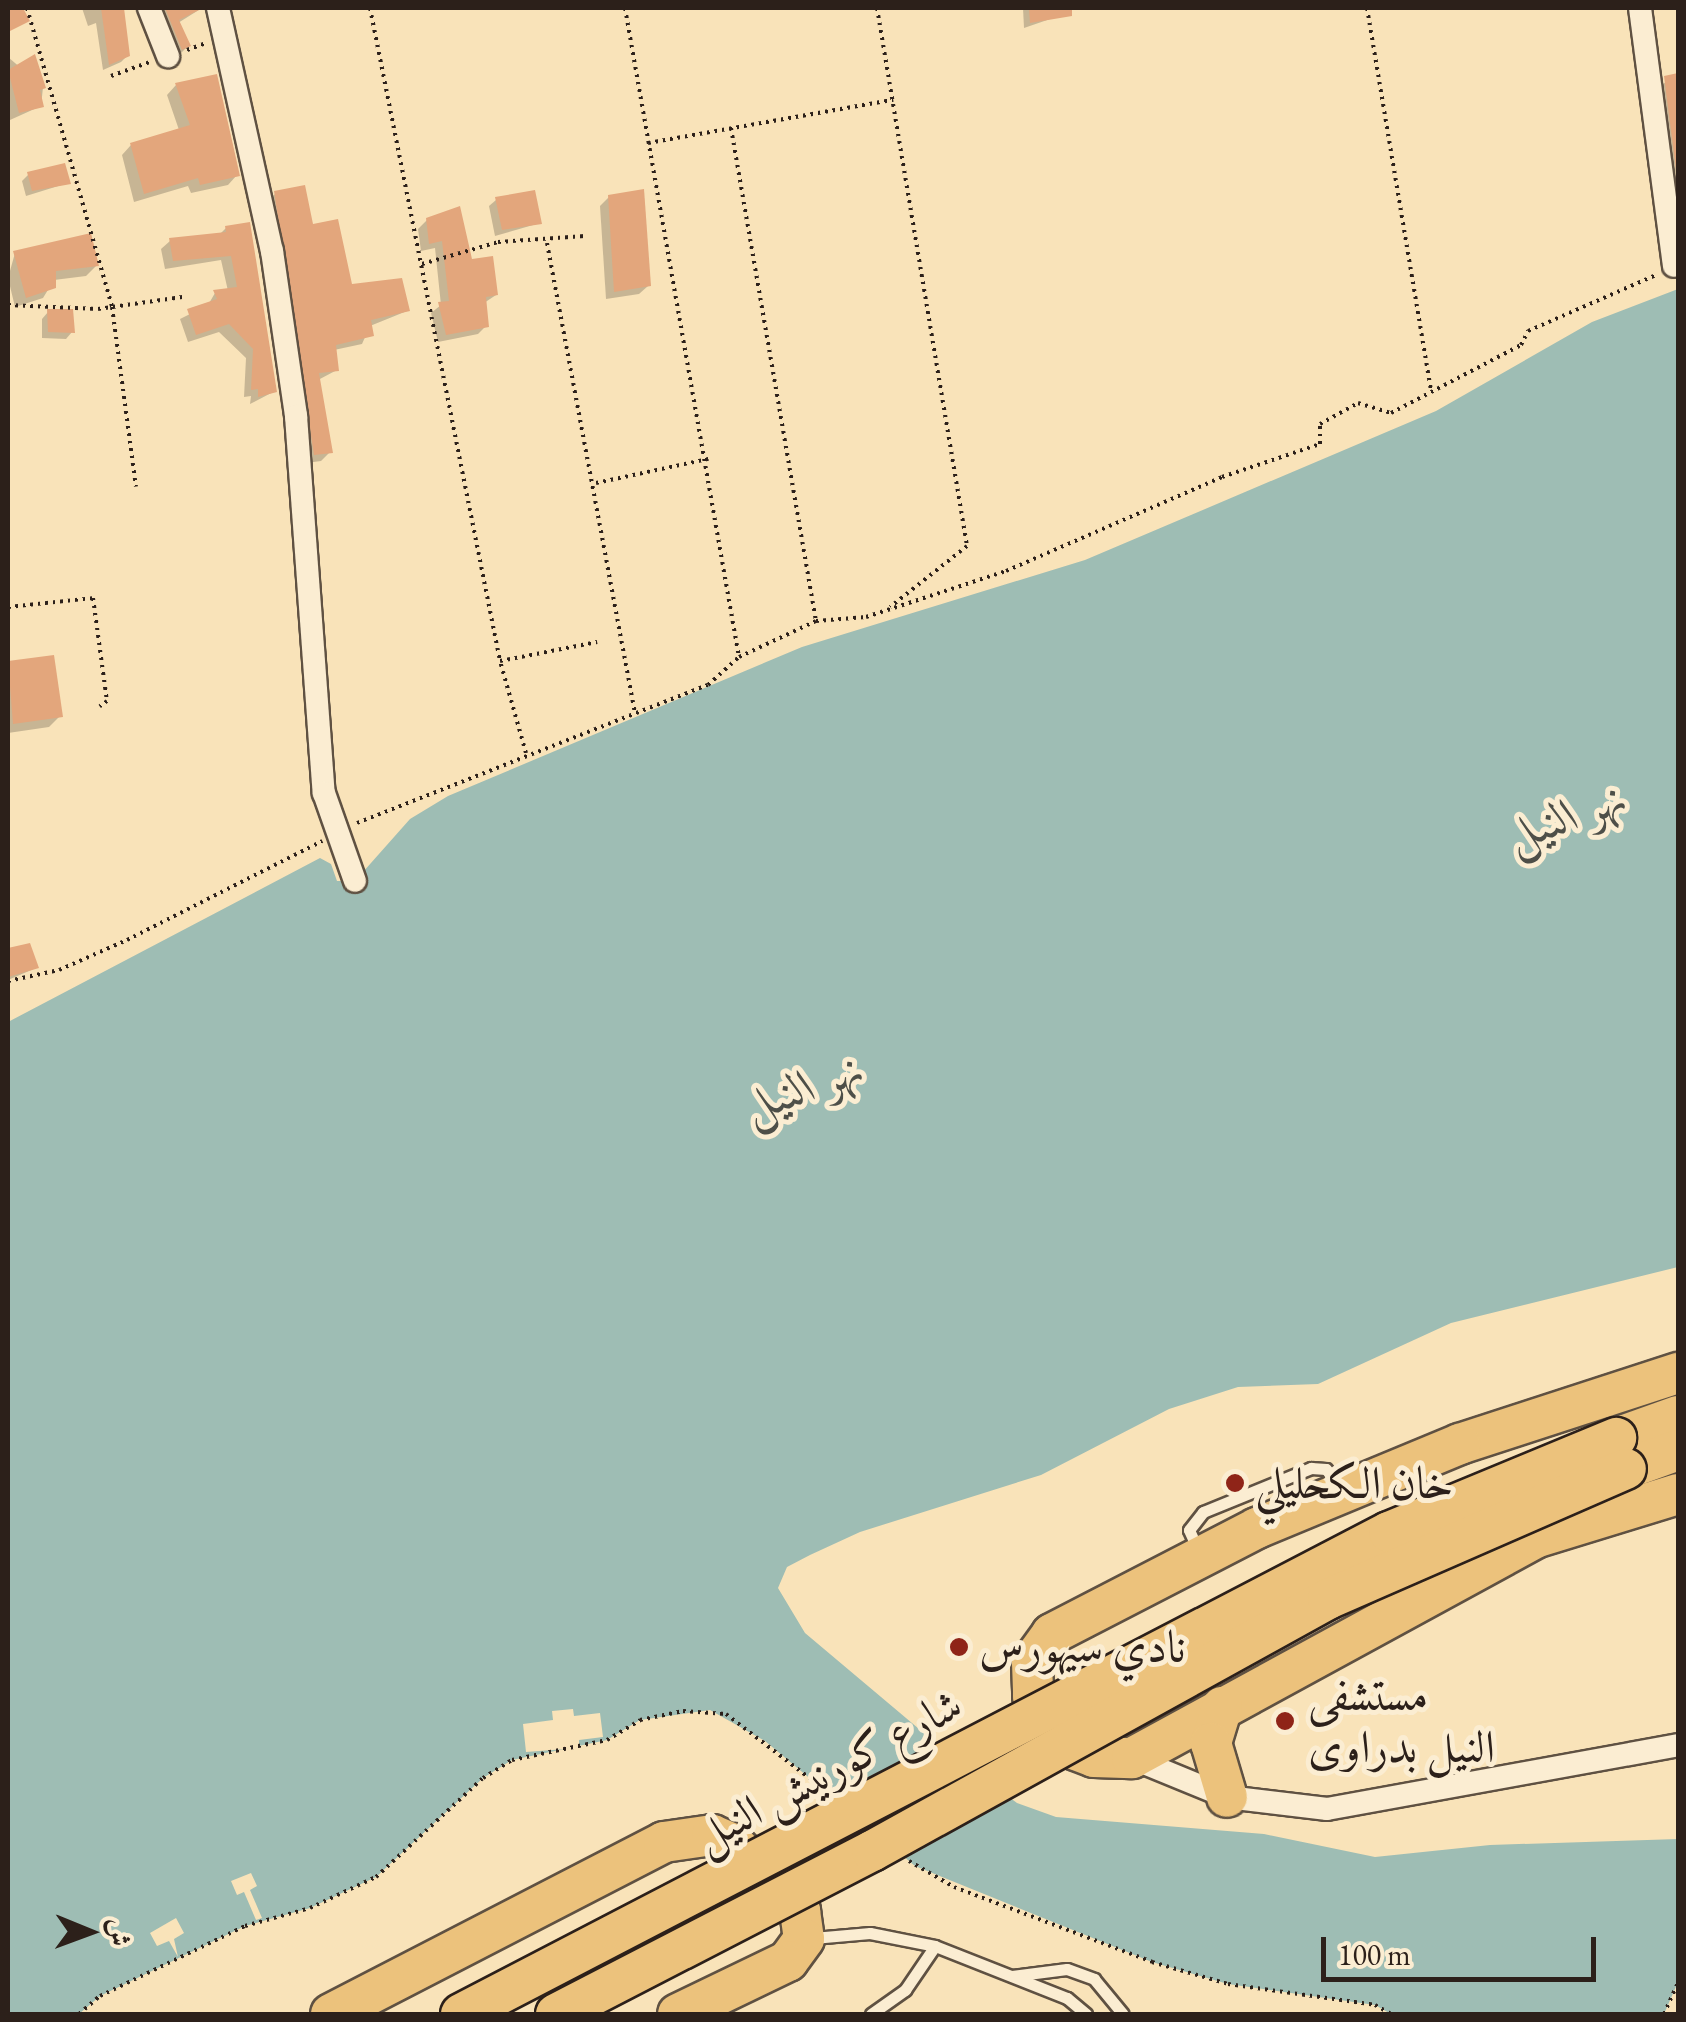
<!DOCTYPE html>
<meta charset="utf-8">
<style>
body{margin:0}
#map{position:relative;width:1686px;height:2022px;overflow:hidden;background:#f9e3b9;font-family:"EB Garamond",Amiri,serif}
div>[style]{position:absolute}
.water>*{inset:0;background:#9ebdb4}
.pier>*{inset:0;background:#f9e3b9}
.shadow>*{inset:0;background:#0003}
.building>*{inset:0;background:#e3a67c}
.path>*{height:4px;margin-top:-2px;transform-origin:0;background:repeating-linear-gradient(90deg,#2c201a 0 2.5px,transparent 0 7.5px)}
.roads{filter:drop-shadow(2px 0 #5f5142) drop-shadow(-2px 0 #5f5142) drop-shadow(0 2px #5f5142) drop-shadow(0 -2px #5f5142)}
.lane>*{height:11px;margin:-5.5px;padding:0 5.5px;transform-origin:5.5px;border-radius:5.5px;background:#fbedd2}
.street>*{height:22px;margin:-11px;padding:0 11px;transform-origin:11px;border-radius:11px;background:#fbedd2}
.highway>*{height:40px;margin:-20px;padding:0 20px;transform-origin:20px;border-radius:20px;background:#ecc27c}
.bridges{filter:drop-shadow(2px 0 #2c201a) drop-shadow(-2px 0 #2c201a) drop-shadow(0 2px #2c201a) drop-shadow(0 -2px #2c201a)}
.highway-bridge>*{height:40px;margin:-20px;padding:0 20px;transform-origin:20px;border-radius:20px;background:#ecc27c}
.dots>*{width:28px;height:28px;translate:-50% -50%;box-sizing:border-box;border:5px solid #fbedd2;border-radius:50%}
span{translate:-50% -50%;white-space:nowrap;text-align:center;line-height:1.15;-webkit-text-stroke:10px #fbedd2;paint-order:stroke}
.poi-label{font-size:45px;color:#2c201a}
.left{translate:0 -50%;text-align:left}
.street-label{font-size:45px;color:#2c201a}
.water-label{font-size:48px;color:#4e4f48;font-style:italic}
.frame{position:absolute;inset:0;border:10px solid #2c201a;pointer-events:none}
.north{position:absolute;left:40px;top:1882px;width:100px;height:100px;-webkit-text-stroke:8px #fbedd2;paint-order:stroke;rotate:91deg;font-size:28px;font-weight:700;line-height:40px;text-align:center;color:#2c201a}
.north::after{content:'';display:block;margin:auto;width:35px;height:45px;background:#2c201a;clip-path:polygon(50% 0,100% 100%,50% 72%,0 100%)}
.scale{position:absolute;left:1321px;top:1937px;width:275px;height:45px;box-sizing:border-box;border:5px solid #2c201a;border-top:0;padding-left:12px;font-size:30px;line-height:35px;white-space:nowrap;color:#2c201a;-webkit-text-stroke:8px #fbedd2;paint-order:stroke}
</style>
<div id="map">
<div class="water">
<i style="clip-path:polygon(1678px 289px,1678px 1267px,1451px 1323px,1318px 1384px,1238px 1387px,1169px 1409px,1041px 1475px,860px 1532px,810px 1555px,787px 1567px,778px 1588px,805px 1633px,925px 1734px,1017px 1803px,1056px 1817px,1264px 1834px,1375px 1857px,1490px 1845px,1678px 1839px,1678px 1982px,1664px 2014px,1391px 2014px,1375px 2005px,1228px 1984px,1152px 1962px,915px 1866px,765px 1741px,710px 1710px,640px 1720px,607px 1740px,512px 1760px,483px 1778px,376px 1877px,310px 1908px,245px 1926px,100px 1996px,79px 2014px,8px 2014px,8px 1022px,320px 858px,331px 864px,337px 881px,355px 881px,410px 819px,448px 796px,802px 647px,1085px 560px,1436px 411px,1592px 322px)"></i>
</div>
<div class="pier">
<i style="clip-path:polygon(573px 1709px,574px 1716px,600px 1713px,603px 1737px,579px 1740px,579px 1748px,526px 1752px,523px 1724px,553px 1720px,552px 1711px)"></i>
<i style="clip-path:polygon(251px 1873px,257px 1886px,250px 1890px,262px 1918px,256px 1920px,244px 1892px,237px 1895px,231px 1881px)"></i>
<i style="clip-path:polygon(176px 1918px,184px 1933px,174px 1939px,178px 1957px,169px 1941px,157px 1946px,150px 1933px)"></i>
</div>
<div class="shadow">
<i style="clip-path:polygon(82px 8px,121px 8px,128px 55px,121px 62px,103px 70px,96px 23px,88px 26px)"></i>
<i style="clip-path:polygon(156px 8px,202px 8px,178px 23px,188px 46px,182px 52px,175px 55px)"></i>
<i style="clip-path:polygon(1023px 8px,1055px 8px,1056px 17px,1024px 28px)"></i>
<i style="clip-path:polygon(8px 57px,43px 87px,41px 106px,10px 120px)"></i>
<i style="clip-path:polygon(1678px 75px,1678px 222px,1656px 88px)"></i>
<i style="clip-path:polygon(176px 85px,237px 175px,228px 185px,191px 193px,188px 186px,134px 202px,122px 155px,131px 145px,179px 130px,167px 95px)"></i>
<i style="clip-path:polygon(29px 174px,68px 183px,26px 196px,22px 181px)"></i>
<i style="clip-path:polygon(275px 194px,311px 227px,350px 286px,407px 311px,370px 326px,362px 344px,334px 350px,337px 370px,318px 380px,330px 452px,321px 461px,306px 463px,266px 202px)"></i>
<i style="clip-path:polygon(609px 197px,648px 286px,639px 294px,606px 299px,600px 206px)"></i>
<i style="clip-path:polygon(496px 200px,540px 223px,495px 236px,489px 206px)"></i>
<i style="clip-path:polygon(427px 220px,496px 295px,484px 303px,486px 326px,478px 334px,438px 342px,431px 313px,441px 305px,435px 248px,421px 251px,418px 229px)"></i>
<i style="clip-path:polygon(226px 228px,275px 391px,250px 404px,251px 396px,244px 397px,246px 358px,219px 332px,188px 342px,180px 319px,208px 305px,215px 293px,228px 291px,221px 260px,165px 269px,161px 249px,170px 241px,218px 236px)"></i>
<i style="clip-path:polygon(15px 253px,97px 265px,86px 276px,54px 280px,43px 298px,15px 307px,8px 278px)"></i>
<i style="clip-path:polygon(48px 312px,72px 332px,66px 339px,42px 338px,42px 319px)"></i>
<i style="clip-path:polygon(8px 665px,60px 716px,49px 727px,8px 733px)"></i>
<i style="clip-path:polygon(28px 946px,36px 968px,8px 980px,8px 950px)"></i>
</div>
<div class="building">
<i style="clip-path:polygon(8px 8px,23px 8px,30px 21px,8px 32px)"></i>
<i style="clip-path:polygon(101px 8px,124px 8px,130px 56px,109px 65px)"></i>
<i style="clip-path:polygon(165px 8px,203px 8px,179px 20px,191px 46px,182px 50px)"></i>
<i style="clip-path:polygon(1029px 8px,1072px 8px,1072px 16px,1030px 23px)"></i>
<i style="clip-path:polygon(35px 54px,46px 88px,40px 90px,44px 107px,19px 113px,8px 70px)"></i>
<i style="clip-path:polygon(1678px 73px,1678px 185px,1664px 76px)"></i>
<i style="clip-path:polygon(217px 74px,240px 176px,200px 185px,198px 178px,144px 194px,130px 143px,190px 125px,175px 83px)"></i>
<i style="clip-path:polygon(65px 163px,71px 184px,32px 191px,27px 172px)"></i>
<i style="clip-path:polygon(305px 185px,313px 224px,338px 219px,352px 284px,402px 278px,410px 311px,371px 320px,374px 336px,336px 345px,339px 371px,319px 373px,333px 453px,314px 455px,274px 191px)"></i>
<i style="clip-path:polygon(644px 189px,651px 286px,614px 292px,608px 195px)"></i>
<i style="clip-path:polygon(535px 190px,542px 224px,502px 230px,495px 197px)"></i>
<i style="clip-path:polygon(460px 206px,472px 259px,493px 256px,498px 295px,486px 297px,489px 327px,446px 335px,438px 302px,449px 301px,442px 241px,429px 244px,426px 218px)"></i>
<i style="clip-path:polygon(250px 222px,277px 392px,258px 397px,258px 389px,251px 390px,253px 349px,229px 324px,196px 335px,187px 309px,217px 299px,213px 290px,237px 287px,231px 256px,173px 261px,169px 238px,226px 232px,225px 226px)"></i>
<i style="clip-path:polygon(91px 233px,99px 266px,56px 271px,56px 288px,26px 298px,13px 251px)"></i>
<i style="clip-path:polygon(47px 309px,73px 309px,75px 333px,48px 332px)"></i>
<i style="clip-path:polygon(54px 655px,63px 717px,13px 724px,8px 661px)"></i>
<i style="clip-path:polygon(30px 943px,39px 968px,8px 977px,8px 948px)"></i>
</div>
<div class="path">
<i style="left:27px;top:8px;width:311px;rotate:74.1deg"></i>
<i style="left:112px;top:307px;width:181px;rotate:82.4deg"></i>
<i style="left:370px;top:8px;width:666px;rotate:78.74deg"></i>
<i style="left:625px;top:8px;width:659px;rotate:80.04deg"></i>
<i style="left:877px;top:8px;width:545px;rotate:80.5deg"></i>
<i style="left:967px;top:546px;width:98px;rotate:141.6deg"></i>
<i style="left:1367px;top:8px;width:389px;rotate:80.5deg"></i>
<i style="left:187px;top:50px;width:20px;rotate:-20deg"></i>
<i style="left:111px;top:76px;width:41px;rotate:-19.7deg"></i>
<i style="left:731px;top:128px;width:500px;rotate:80.22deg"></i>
<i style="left:648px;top:143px;width:249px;rotate:-10deg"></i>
<i style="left:547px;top:243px;width:478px;rotate:79.4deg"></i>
<i style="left:422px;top:264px;width:79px;rotate:-16.1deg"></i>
<i style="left:498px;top:242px;width:87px;rotate:-3.9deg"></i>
<i style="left:8px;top:305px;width:90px;rotate:2.5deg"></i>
<i style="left:98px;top:309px;width:85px;rotate:-8.1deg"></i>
<i style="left:596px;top:483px;width:115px;rotate:-12.1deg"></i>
<i style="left:8px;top:607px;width:85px;rotate:-6deg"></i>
<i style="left:93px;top:598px;width:104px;rotate:82.3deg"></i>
<i style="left:107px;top:701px;width:9px;rotate:144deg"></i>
<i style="left:526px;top:753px;width:96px;rotate:-105.8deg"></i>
<i style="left:500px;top:661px;width:99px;rotate:-11.1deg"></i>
<i style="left:357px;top:823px;width:377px;rotate:-21.5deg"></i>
<i style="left:708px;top:685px;width:42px;rotate:-42.1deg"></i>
<i style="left:739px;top:657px;width:85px;rotate:-25.1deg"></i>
<i style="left:816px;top:621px;width:50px;rotate:-4.6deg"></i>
<i style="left:866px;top:617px;width:147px;rotate:-18.2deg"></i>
<i style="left:1006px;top:571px;width:236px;rotate:-23.5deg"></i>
<i style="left:1222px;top:477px;width:103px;rotate:-18.6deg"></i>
<i style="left:1320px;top:444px;width:20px;rotate:-90deg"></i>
<i style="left:1320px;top:424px;width:43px;rotate:-28.9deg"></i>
<i style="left:1358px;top:403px;width:34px;rotate:17deg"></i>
<i style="left:1391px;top:413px;width:147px;rotate:-27.6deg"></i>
<i style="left:1521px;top:345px;width:16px;rotate:-63deg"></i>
<i style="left:1528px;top:331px;width:140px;rotate:-23.6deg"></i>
<i style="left:8px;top:981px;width:52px;rotate:-12.2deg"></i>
<i style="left:59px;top:970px;width:74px;rotate:-23.8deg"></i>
<i style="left:127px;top:940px;width:219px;rotate:-26.9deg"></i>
<i style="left:909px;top:1861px;width:52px;rotate:30deg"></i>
<i style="left:954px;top:1887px;width:212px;rotate:20.7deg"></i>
<i style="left:1152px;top:1962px;width:79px;rotate:16.1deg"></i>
<i style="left:1228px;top:1984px;width:148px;rotate:8.1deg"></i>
<i style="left:1375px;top:2005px;width:18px;rotate:29deg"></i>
<i style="left:79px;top:2014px;width:28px;rotate:-41deg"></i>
<i style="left:100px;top:1996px;width:161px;rotate:-25.8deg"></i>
<i style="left:245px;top:1926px;width:67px;rotate:-15.5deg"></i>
<i style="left:310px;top:1908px;width:73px;rotate:-25.2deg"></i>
<i style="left:376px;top:1877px;width:146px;rotate:-42.8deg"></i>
<i style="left:483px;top:1778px;width:34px;rotate:-32deg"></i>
<i style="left:512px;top:1760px;width:97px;rotate:-11.9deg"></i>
<i style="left:607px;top:1740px;width:39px;rotate:-31deg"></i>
<i style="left:640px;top:1720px;width:44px;rotate:-11.8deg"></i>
<i style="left:683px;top:1711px;width:43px;rotate:4deg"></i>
<i style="left:726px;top:1714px;width:130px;rotate:37.5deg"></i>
<i style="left:1664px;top:2014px;width:35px;rotate:-66deg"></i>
</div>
<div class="roads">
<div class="lane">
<i style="left:1198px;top:1550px;width:22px;rotate:-114deg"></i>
<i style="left:1189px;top:1530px;width:23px;rotate:-52deg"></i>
<i style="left:1203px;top:1512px;width:117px;rotate:-22.2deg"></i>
<i style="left:1311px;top:1468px;width:15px;rotate:4deg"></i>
<i style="left:1326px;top:1469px;width:24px;rotate:54deg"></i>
<i style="left:813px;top:1938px;width:57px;rotate:-5deg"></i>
<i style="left:870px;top:1933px;width:66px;rotate:11.3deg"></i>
<i style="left:935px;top:1946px;width:142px;rotate:21.5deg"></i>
<i style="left:1067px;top:1998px;width:25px;rotate:40deg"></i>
<i style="left:1012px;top:1976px;width:55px;rotate:-7.3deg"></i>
<i style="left:1067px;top:1969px;width:29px;rotate:20deg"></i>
<i style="left:1094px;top:1979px;width:45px;rotate:50.4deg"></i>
<i style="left:871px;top:2014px;width:42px;rotate:-35.2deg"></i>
<i style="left:905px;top:1990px;width:53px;rotate:-55.7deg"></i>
</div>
<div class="street">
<i style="left:149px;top:8px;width:52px;rotate:68.4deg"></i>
<i style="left:218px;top:8px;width:249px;rotate:77.5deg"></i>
<i style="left:272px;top:251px;width:167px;rotate:81.7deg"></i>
<i style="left:296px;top:416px;width:378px;rotate:85.8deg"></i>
<i style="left:324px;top:793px;width:93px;rotate:70.6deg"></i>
<i style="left:1640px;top:8px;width:260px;rotate:82.5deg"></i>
<i style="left:1132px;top:1758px;width:103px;rotate:22.3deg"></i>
<i style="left:1227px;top:1797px;width:101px;rotate:6.8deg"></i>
<i style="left:1327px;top:1809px;width:357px;rotate:-10.3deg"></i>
</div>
<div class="highway">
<i style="left:1678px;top:1373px;width:229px;rotate:162deg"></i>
<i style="left:1460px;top:1444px;width:220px;rotate:157.5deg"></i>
<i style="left:1257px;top:1528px;width:231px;rotate:152.7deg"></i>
<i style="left:1052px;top:1634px;width:34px;rotate:126deg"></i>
<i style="left:1032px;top:1662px;width:34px;rotate:88deg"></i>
<i style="left:1033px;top:1696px;width:69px;rotate:51.5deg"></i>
<i style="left:1076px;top:1750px;width:19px;rotate:21deg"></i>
<i style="left:1094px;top:1757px;width:38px;rotate:2deg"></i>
<i style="left:1132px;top:1758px;width:459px;rotate:-28.6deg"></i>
<i style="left:1535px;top:1538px;width:150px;rotate:-17.1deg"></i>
<i style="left:1616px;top:1438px;width:66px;rotate:-19.5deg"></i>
<i style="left:1626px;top:1469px;width:55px;rotate:-20.1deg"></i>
<i style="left:1222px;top:1707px;width:38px;rotate:107deg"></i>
<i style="left:1211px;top:1743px;width:56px;rotate:73.5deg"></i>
<i style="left:331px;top:2014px;width:375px;rotate:-27.3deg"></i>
<i style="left:664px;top:1842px;width:49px;rotate:-8.3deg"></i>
<i style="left:712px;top:1835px;width:25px;rotate:23deg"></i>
<i style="left:735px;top:1845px;width:93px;rotate:45.4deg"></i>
<i style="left:800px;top:1911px;width:28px;rotate:82deg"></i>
<i style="left:804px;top:1939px;width:27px;rotate:126deg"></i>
<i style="left:788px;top:1961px;width:122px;rotate:154.3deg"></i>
</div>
</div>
<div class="bridges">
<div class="highway-bridge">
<i style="left:461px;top:2014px;width:1046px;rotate:-27.45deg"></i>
<i style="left:1389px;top:1532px;width:246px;rotate:-22.5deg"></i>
<i style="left:556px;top:2014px;width:356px;rotate:-27.3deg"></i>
<i style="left:872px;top:1851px;width:521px;rotate:-28.93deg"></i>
<i style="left:1328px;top:1599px;width:325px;rotate:-23.6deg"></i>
</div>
</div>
<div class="dots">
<i style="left:1235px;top:1483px;background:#8f2418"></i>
<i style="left:959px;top:1647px;background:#8f2418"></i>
<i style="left:1285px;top:1721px;background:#8f2418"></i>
</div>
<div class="poi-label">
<span class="left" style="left:1255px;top:1483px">خان الكحليلي</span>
<span class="left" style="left:979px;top:1647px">نادي سيهورس</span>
<span class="left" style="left:1308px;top:1721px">مستشفى<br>النيل بدراوى</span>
</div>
<div class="street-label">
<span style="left:828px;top:1770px;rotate:-28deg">شارع كورنيش النيل</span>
</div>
<div class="water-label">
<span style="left:1566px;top:815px;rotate:-20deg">نهر النيل</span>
<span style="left:803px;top:1086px;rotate:-20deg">نهر النيل</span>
</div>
<div class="frame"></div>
<div class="north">ش</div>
<div class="scale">100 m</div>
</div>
